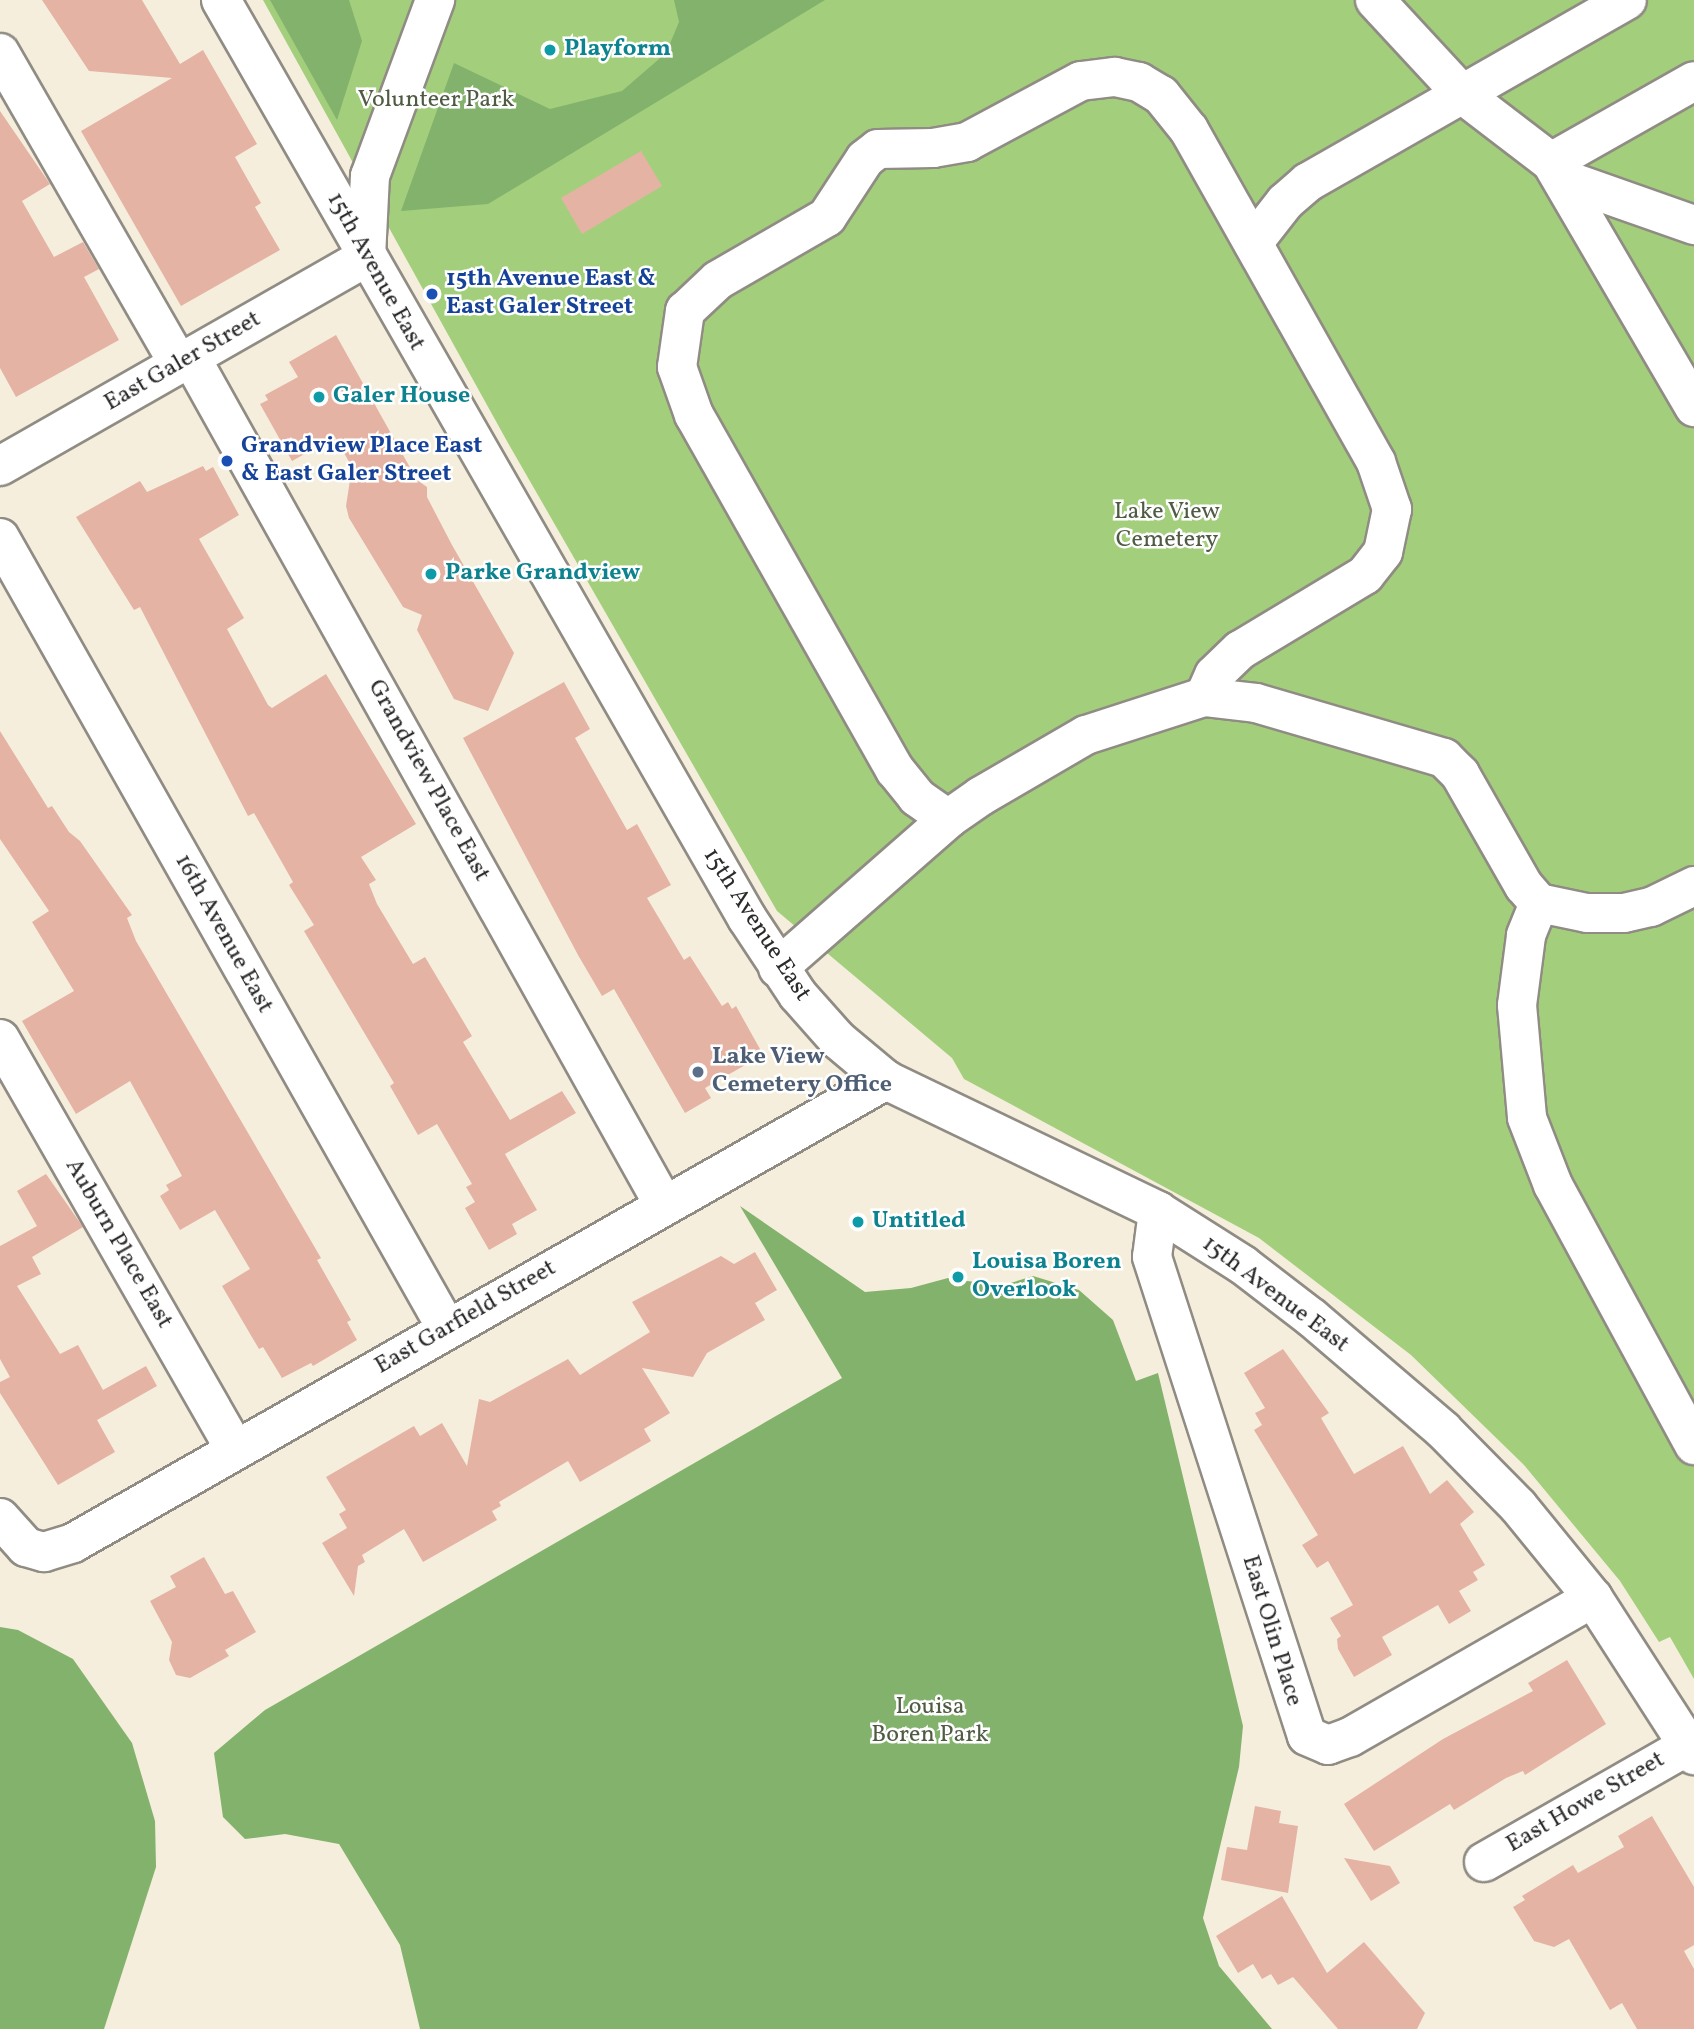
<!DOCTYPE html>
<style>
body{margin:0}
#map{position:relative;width:1694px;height:2029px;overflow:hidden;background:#f5eedc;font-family:Vollkorn,serif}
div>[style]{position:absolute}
.green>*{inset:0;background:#a3cf7c}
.forest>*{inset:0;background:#82b26c}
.building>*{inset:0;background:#e5b3a4}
.roads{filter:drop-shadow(2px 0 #908c84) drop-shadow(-2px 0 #908c84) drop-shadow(0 2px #908c84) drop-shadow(0 -2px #908c84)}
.minor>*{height:38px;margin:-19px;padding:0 19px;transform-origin:19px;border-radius:19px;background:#fff}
.dots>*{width:19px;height:19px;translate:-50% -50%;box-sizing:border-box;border:4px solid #fff;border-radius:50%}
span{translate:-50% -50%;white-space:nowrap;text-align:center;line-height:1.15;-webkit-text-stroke:5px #fff;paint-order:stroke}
.culture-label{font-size:24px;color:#0d838f;font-weight:700}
.left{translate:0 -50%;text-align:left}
.park-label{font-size:24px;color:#4f5c43}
.street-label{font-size:24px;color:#2b2b2b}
.transit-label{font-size:24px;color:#164399;font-weight:700}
.service-label{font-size:24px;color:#4e5e75;font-weight:700}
</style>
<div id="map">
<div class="green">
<i style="clip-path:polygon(263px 0,1694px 0,1694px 1679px,1670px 1637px,1659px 1642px,1620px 1581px,1524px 1465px,1411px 1355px,1259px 1238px,964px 1079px,952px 1058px,777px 911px,508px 443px)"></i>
</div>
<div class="forest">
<i style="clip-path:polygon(270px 0,349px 0,362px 41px,337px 120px)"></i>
<i style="clip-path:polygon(674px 0,825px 0,488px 204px,401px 211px,454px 63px,550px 109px,622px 91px,666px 53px,679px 22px)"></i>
<i style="clip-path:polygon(740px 1206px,865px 1292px,911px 1288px,948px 1278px,1001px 1286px,1033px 1276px,1079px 1290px,1113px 1320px,1136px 1381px,1158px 1373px,1243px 1726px,1239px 1767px,1203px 1918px,1219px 1966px,1272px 2029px,420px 2029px,400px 1945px,339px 1844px,285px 1834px,245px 1839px,223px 1817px,214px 1753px,265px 1710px,842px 1378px)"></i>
<i style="clip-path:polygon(0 1627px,18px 1630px,73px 1659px,132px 1743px,155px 1821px,156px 1867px,104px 2029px,0 2029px)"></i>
</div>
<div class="building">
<i style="clip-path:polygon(42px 0,142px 0,180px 64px,203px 50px,257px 144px,235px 157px,261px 203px,255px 207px,280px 250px,181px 306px,81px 131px,172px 78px,89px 71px)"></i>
<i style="clip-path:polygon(0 111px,50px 184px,22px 201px,54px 257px,83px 242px,99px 269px,84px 277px,119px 340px,16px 397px,0 368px)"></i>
<i style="clip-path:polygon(641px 151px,662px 186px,582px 234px,561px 198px)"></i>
<i style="clip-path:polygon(336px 335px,417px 480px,427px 487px,427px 497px,452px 545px,514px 653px,488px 711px,454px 699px,417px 630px,422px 615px,403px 607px,349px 518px,346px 506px,352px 467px,335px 437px,292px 461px,260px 404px,268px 400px,265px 395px,298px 377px,289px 362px)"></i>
<i style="clip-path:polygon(203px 466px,206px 471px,213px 467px,239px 515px,199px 539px,244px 618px,227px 629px,268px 705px,272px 708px,326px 674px,416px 824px,361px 857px,376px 880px,369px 884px,377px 904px,413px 964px,425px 957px,472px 1036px,463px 1042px,510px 1120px,562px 1091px,576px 1113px,505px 1154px,537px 1210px,512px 1224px,517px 1234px,489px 1250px,465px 1208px,475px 1202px,466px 1187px,472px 1184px,437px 1124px,418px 1135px,390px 1086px,394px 1083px,304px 931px,314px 925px,289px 885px,293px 882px,254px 813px,248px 816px,140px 607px,134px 610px,76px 517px,140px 481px,147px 492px)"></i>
<i style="clip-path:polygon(564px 682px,590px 729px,575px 738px,627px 830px,637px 824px,671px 885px,647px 898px,684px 960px,690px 956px,722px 1006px,728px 1002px,732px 1009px,736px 1006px,760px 1049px,761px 1056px,705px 1088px,711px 1098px,685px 1113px,614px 989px,602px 996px,578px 955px,463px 738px)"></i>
<i style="clip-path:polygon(0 731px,48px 808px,52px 806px,69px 832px,80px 841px,132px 915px,127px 918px,136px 941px,321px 1258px,317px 1260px,351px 1320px,347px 1322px,357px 1340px,313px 1366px,311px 1363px,282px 1378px,263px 1347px,259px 1349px,222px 1286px,250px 1269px,215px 1210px,180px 1230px,160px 1196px,169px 1190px,166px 1185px,182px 1176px,130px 1081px,76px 1114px,22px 1021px,74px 991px,32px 922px,49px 911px,0 839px)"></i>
<i style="clip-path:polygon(46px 1174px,83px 1227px,32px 1257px,41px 1274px,17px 1286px,60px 1354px,78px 1345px,103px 1390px,146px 1366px,157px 1386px,97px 1420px,115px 1452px,58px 1485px,0 1393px,0 1382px,10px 1377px,0 1359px,0 1246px,37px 1226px,17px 1191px)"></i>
<i style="clip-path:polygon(755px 1252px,777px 1290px,755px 1303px,765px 1320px,707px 1353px,693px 1377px,642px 1368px,670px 1413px,644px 1429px,651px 1441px,580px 1482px,568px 1461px,499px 1502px,501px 1506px,492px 1511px,497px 1520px,423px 1562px,404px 1529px,362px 1555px,365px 1562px,358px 1566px,354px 1596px,322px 1543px,347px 1528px,339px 1514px,346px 1510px,326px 1477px,414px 1426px,420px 1436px,442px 1423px,467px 1466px,479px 1399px,490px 1402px,568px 1359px,580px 1375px,650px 1332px,632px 1302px,721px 1256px,734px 1264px)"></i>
<i style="clip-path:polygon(1283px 1349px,1329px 1413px,1321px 1418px,1354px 1474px,1403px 1446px,1430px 1494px,1447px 1480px,1474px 1512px,1460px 1524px,1485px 1565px,1473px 1572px,1478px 1580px,1459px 1591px,1471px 1611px,1449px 1624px,1438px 1605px,1382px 1637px,1392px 1655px,1354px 1677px,1338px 1649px,1337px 1639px,1341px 1636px,1330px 1618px,1353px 1605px,1328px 1561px,1317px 1568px,1302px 1545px,1318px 1535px,1254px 1430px,1262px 1425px,1255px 1413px,1265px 1408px,1244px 1373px)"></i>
<i style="clip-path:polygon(204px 1557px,225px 1594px,233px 1591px,256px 1632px,225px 1650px,229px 1656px,190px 1678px,176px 1675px,169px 1660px,172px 1642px,150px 1601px,176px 1587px,170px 1576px)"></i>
<i style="clip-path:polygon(1567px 1660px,1606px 1724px,1525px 1775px,1523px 1771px,1506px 1778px,1454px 1810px,1450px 1804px,1374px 1851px,1344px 1804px,1443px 1739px,1533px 1691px,1528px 1683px)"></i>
<i style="clip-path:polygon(1255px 1806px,1281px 1811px,1279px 1823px,1298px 1826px,1288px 1893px,1221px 1880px,1227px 1847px,1247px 1850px)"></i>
<i style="clip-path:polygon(1652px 1816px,1694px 1887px,1694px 1945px,1684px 1951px,1694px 1969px,1694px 2029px,1637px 2029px,1622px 2003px,1610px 2010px,1569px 1939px,1554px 1947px,1534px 1941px,1513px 1907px,1525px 1900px,1522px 1896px,1573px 1865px,1578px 1873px,1624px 1847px,1618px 1836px)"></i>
<i style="clip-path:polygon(1344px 1858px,1390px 1866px,1400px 1883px,1371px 1901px)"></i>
<i style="clip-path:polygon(1282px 1896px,1327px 1973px,1364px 1942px,1425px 2013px,1417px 2029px,1338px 2029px,1293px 1977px,1278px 1985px,1271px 1974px,1262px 1979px,1253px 1964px,1238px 1973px,1216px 1936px)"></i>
</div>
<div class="roads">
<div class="minor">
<i style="left:221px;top:0;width:1058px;rotate:60.19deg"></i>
<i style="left:747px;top:918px;width:92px;rotate:56.5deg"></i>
<i style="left:798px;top:995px;width:59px;rotate:48.4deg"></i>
<i style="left:837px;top:1039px;width:64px;rotate:39.9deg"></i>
<i style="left:886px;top:1080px;width:302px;rotate:25.7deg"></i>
<i style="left:1158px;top:1211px;width:101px;rotate:32.4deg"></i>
<i style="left:1243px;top:1265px;width:87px;rotate:37.5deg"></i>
<i style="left:1312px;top:1318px;width:172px;rotate:40.5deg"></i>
<i style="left:1443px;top:1430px;width:107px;rotate:45.4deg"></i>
<i style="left:1518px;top:1506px;width:119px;rotate:50.8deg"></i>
<i style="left:1593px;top:1598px;width:187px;rotate:57.2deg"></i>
<i style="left:1375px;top:0;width:128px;rotate:47.2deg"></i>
<i style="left:1462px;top:94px;width:112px;rotate:37.4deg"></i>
<i style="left:1551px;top:162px;width:284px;rotate:59.7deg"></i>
<i style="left:0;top:53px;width:359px;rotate:60.1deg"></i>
<i style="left:1551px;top:162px;width:164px;rotate:-29.5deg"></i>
<i style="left:1566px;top:180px;width:136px;rotate:19.4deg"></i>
<i style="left:1253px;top:243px;width:52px;rotate:-52deg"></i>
<i style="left:1285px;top:202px;width:30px;rotate:-41deg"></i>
<i style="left:1308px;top:182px;width:367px;rotate:-29.7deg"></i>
<i style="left:366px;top:257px;width:81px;rotate:-87.2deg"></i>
<i style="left:370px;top:176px;width:188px;rotate:-69.7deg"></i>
<i style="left:191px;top:358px;width:970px;rotate:60.82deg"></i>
<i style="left:0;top:466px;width:421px;rotate:-29.7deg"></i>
<i style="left:0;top:538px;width:909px;rotate:60.53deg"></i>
<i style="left:948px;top:819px;width:38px;rotate:-145deg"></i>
<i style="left:917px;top:797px;width:35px;rotate:-129deg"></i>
<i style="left:895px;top:770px;width:408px;rotate:-119.5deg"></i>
<i style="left:694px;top:415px;width:51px;rotate:-109.5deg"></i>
<i style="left:677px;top:367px;width:57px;rotate:-81.9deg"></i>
<i style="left:685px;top:311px;width:45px;rotate:-43.2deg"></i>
<i style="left:718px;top:280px;width:126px;rotate:-30deg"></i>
<i style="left:827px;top:217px;width:69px;rotate:-56.8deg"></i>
<i style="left:865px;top:159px;width:16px;rotate:-38deg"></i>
<i style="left:878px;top:149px;width:55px;rotate:-1deg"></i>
<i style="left:933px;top:148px;width:35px;rotate:-10deg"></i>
<i style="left:967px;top:142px;width:129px;rotate:-28.2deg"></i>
<i style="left:1081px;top:81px;width:34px;rotate:-7deg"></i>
<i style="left:1115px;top:77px;width:25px;rotate:12deg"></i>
<i style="left:1139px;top:82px;width:26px;rotate:31deg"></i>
<i style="left:1161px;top:95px;width:45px;rotate:51.3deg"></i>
<i style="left:1189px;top:130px;width:381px;rotate:60.6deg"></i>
<i style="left:1376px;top:462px;width:50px;rotate:71.2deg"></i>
<i style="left:1392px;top:509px;width:44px;rotate:101.8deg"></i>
<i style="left:1383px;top:552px;width:29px;rotate:128deg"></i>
<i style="left:1365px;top:575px;width:146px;rotate:149deg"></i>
<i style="left:1240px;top:650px;width:36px;rotate:136deg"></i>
<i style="left:1214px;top:675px;width:24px;rotate:114deg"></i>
<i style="left:1539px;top:903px;width:35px;rotate:112deg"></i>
<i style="left:1526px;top:936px;width:70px;rotate:97.4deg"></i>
<i style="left:1517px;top:1005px;width:113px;rotate:84.9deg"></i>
<i style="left:1527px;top:1118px;width:72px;rotate:68.8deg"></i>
<i style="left:1553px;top:1185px;width:296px;rotate:61.5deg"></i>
<i style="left:778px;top:968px;width:226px;rotate:-41.2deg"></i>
<i style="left:948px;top:819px;width:40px;rotate:-34.9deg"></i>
<i style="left:981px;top:796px;width:121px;rotate:-30.2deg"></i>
<i style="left:1086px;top:735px;width:124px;rotate:-17.9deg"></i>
<i style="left:1204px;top:697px;width:52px;rotate:6.6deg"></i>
<i style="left:1256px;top:703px;width:196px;rotate:16.3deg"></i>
<i style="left:1444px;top:758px;width:23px;rotate:45deg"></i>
<i style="left:1460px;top:774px;width:129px;rotate:60.3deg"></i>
<i style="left:1524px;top:886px;width:23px;rotate:49deg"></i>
<i style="left:1539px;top:903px;width:49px;rotate:11.8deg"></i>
<i style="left:1587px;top:913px;width:37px"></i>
<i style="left:1624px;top:913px;width:28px;rotate:-13deg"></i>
<i style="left:1651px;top:907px;width:48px;rotate:-26deg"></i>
<i style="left:0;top:1039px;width:473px;rotate:60.2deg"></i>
<i style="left:1158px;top:1211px;width:46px;rotate:97.4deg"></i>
<i style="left:1152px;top:1257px;width:503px;rotate:72.07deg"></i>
<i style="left:1307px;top:1736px;width:23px;rotate:23deg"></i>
<i style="left:1328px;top:1745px;width:23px;rotate:-20deg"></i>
<i style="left:1350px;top:1737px;width:280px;rotate:-29.8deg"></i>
<i style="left:0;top:1518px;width:39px;rotate:48deg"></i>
<i style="left:26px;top:1547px;width:19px;rotate:16deg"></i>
<i style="left:44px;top:1552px;width:30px;rotate:-17deg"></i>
<i style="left:73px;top:1543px;width:936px;rotate:-29.66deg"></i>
<i style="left:1484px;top:1862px;width:236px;rotate:-29.7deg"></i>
</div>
</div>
<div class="dots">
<i style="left:550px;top:50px;background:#0f9aa8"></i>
<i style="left:432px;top:294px;background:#1a4fb4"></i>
<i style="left:319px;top:397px;background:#0f9aa8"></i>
<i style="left:227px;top:461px;background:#1a4fb4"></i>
<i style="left:431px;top:574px;background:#0f9aa8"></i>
<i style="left:698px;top:1072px;background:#5c6f8a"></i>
<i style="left:858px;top:1222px;background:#0f9aa8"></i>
<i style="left:958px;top:1277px;background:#0f9aa8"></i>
</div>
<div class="culture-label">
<span class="left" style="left:564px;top:50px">Playform</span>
<span class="left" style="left:333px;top:397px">Galer House</span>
<span class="left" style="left:445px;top:574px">Parke Grandview</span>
<span class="left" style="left:872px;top:1222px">Untitled</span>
<span class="left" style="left:972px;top:1277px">Louisa Boren<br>Overlook</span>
</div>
<div class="park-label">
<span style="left:436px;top:101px">Volunteer Park</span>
<span style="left:1167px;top:527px">Lake View<br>Cemetery</span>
<span style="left:930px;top:1722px">Louisa<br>Boren Park</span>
</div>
<div class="street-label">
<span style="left:375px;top:272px;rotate:61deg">15th Avenue East</span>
<span style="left:183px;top:362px;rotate:-30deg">East Galer Street</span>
<span style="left:428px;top:781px;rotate:61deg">Grandview Place East</span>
<span style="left:756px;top:925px;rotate:57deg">15th Avenue East</span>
<span style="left:223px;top:934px;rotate:61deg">16th Avenue East</span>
<span style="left:118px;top:1244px;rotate:60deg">Auburn Place East</span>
<span style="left:1275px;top:1295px;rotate:37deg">15th Avenue East</span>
<span style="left:466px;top:1318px;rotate:-30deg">East Garfield Street</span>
<span style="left:1271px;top:1631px;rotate:73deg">East Olin Place</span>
<span style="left:1586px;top:1803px;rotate:-30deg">East Howe Street</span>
</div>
<div class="transit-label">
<span class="left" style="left:446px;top:294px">15th Avenue East &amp;<br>East Galer Street</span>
<span class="left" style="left:241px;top:461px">Grandview Place East<br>&amp; East Galer Street</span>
</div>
<div class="service-label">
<span class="left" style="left:712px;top:1072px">Lake View<br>Cemetery Office</span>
</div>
</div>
